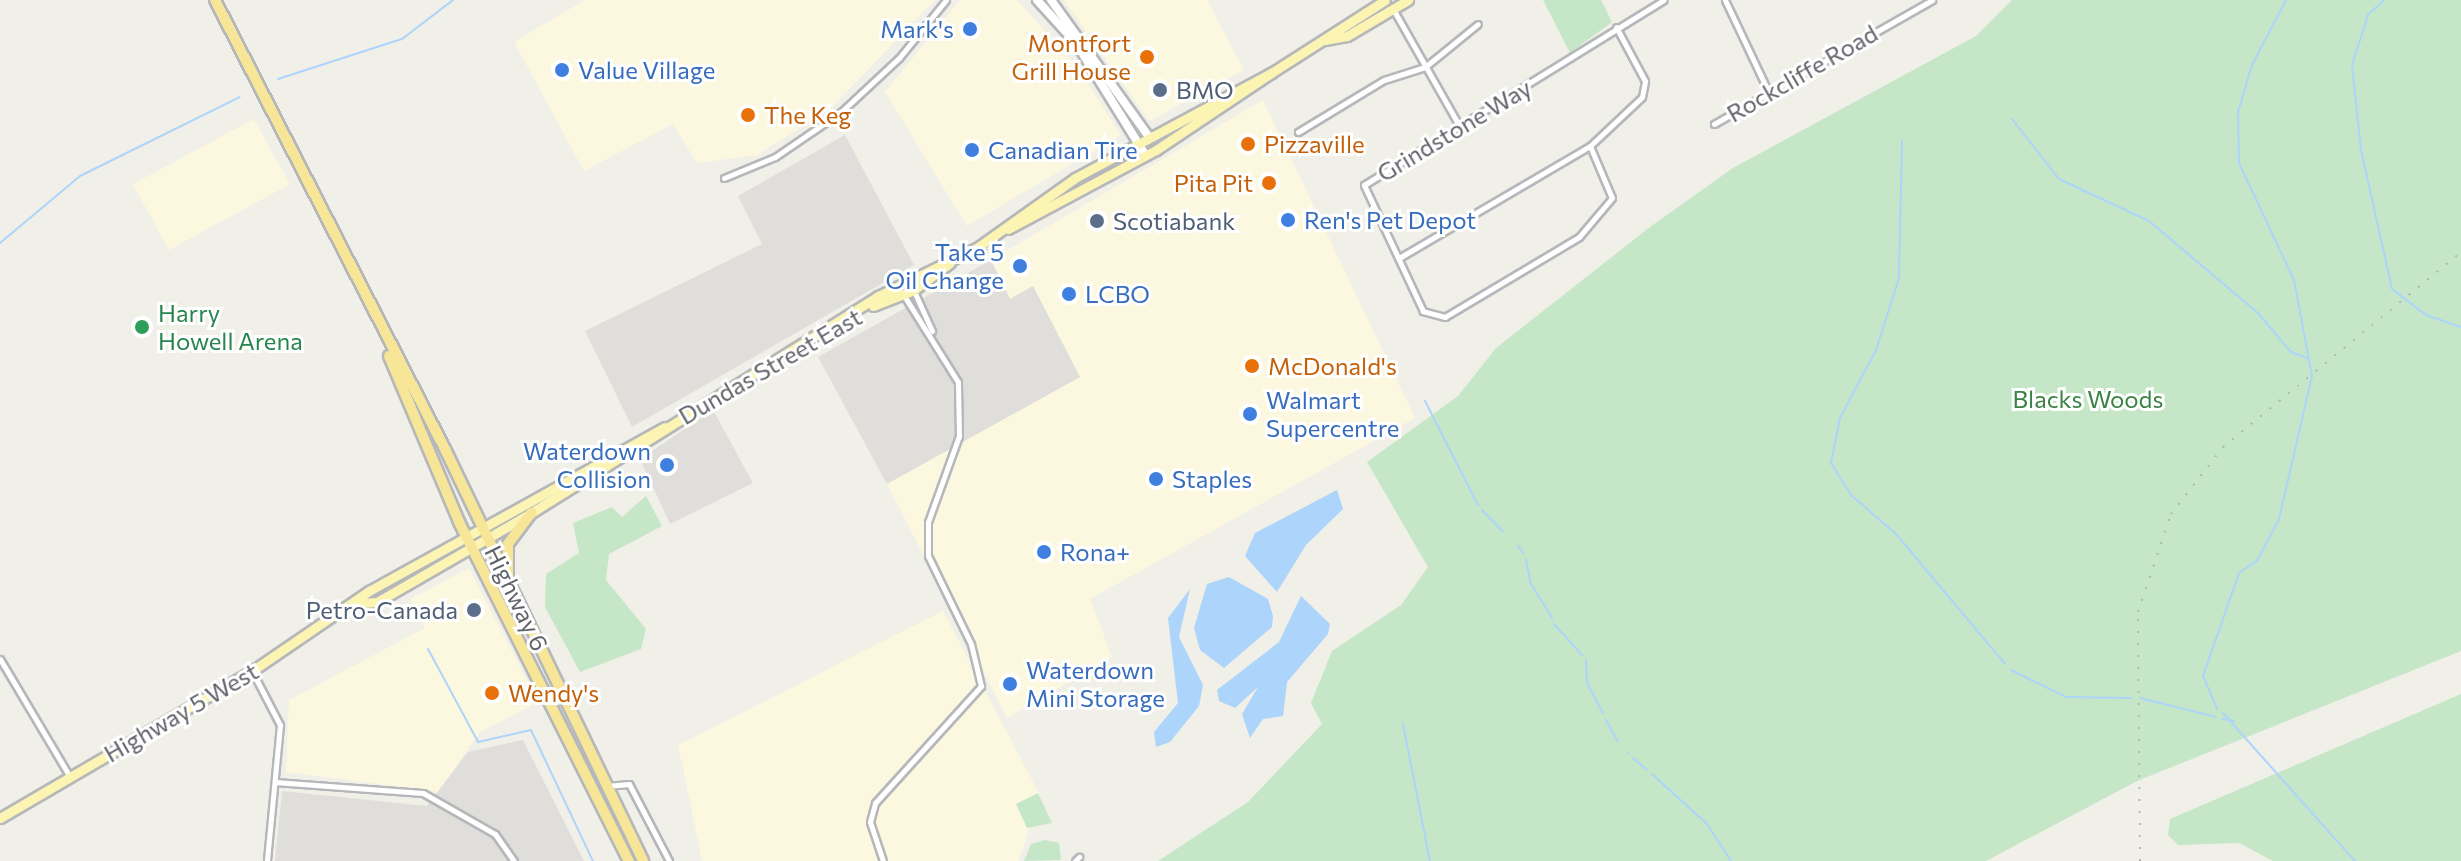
<!DOCTYPE html>
<style>
body{margin:0}
#map{position:relative;width:2461px;height:861px;overflow:hidden;background:#f0efe8;font-family:Commissioner,sans-serif}
div>[style]{position:absolute}
.commercial>*{inset:0;background:#fcf8e0}
.industrial>*{inset:0;background:#dfdeda}
.green>*{inset:0;background:#c6e6c8}
.water>*{inset:0;background:#add4fb}
.stream>*{height:2px;margin:-1px;padding:0 1px;transform-origin:1px;border-radius:1px;background:#add4fb}
.roads{filter:drop-shadow(2px 0 #b5b7bb) drop-shadow(-2px 0 #b5b7bb) drop-shadow(0 2px #b5b7bb) drop-shadow(0 -2px #b5b7bb)}
.street>*{height:5px;margin:-2.5px;padding:0 2.5px;transform-origin:2.5px;border-radius:2.5px;background:#fff}
.secondary>*{height:8px;margin:-4px;padding:0 4px;transform-origin:4px;border-radius:4px;background:#fff}
.primary>*{height:9px;margin:-4.5px;padding:0 4.5px;transform-origin:4.5px;border-radius:4.5px;background:#fbf4b2}
.highway>*{height:10px;margin:-5px;padding:0 5px;transform-origin:5px;border-radius:5px;background:#f7e697}
.rail>*{height:2px;margin-top:-1px;transform-origin:0;background:repeating-linear-gradient(90deg,#b5b6b7 0 2px,transparent 0 12px)}
.dots>*{width:22px;height:22px;translate:-50% -50%;box-sizing:border-box;border:4px solid #fff;border-radius:50%}
span{translate:-50% -50%;white-space:nowrap;text-align:center;line-height:1.15;-webkit-text-stroke:6px #fff;paint-order:stroke}
.shop-label{font-size:24px;color:#366cbe}
.right{translate:-100% -50%;text-align:right}
.left{translate:0 -50%;text-align:left}
.food-label{font-size:24px;color:#c56008}
.street-label{font-size:24px;color:#5f6267}
.service-label{font-size:24px;color:#4e5e75}
.leisure-label{font-size:24px;color:#27864d}
.park-label{font-size:24px;color:#3a8342}
</style>
<div id="map">
<div class="commercial">
<i style="clip-path:polygon(585px 0,935px 0,830px 109px,757px 155px,697px 163px,673px 124px,584px 171px,514px 42px)"></i>
<i style="clip-path:polygon(960px 0,1017px 0,1075px 64px,1121px 135px,967px 226px,885px 92px)"></i>
<i style="clip-path:polygon(1064px 0,1207px 0,1244px 70px,1149px 121px)"></i>
<i style="clip-path:polygon(1263px 100px,1415px 418px,1090px 599px,1112px 657px,1007px 718px,887px 484px,1080px 377px,1032px 287px,1010px 299px,991px 260px)"></i>
<i style="clip-path:polygon(254px 119px,290px 184px,169px 250px,133px 184px)"></i>
<i style="clip-path:polygon(469px 568px,538px 702px,480px 732px,438px 792px,286px 772px,289px 700px,425px 628px,410px 599px)"></i>
<i style="clip-path:polygon(943px 611px,1040px 795px,1019px 861px,702px 861px,678px 745px)"></i>
</div>
<div class="industrial">
<i style="clip-path:polygon(845px 135px,914px 265px,632px 427px,585px 331px,762px 244px,738px 196px)"></i>
<i style="clip-path:polygon(991px 260px,1010px 299px,1033px 286px,1080px 377px,887px 484px,818px 357px)"></i>
<i style="clip-path:polygon(713px 410px,753px 483px,670px 524px,640px 459px)"></i>
<i style="clip-path:polygon(523px 740px,584px 861px,275px 861px,282px 791px,427px 806px,468px 752px)"></i>
</div>
<div class="green">
<i style="clip-path:polygon(1543px 0,1601px 0,1612px 22px,1570px 53px)"></i>
<i style="clip-path:polygon(2012px 0,2461px 0,2461px 651px,2137px 781px,1986px 861px,1158px 861px,1248px 802px,1322px 724px,1311px 703px,1332px 651px,1401px 605px,1428px 567px,1367px 462px,1458px 396px,1496px 348px,1650px 227px,1733px 168px,1976px 36px)"></i>
<i style="clip-path:polygon(646px 496px,662px 526px,609px 554px,606px 580px,646px 629px,641px 649px,580px 672px,545px 607px,546px 574px,579px 553px,573px 523px,612px 507px,622px 517px)"></i>
<i style="clip-path:polygon(2461px 694px,2461px 861px,2273px 861px,2239px 843px,2178px 845px,2168px 835px,2170px 819px)"></i>
<i style="clip-path:polygon(1038px 793px,1052px 823px,1027px 828px,1016px 804px)"></i>
<i style="clip-path:polygon(1045px 840px,1059px 843px,1061px 860px,1024px 861px,1031px 844px)"></i>
</div>
<div class="water">
<i style="clip-path:polygon(1337px 490px,1343px 509px,1306px 545px,1277px 592px,1245px 556px,1255px 533px)"></i>
<i style="clip-path:polygon(1229px 577px,1268px 599px,1273px 616px,1272px 627px,1224px 668px,1200px 650px,1194px 628px,1207px 584px)"></i>
<i style="clip-path:polygon(1190px 589px,1179px 637px,1203px 685px,1199px 706px,1170px 742px,1156px 747px,1154px 732px,1178px 703px,1168px 618px)"></i>
<i style="clip-path:polygon(1301px 596px,1330px 624px,1328px 634px,1287px 682px,1283px 716px,1263px 719px,1250px 738px,1242px 714px,1258px 687px,1235px 708px,1219px 701px,1217px 690px,1279px 642px)"></i>
</div>
<div class="stream">
<i style="left:2384px;top:0;width:22px;rotate:137deg"></i>
<i style="left:2368px;top:15px;width:52px;rotate:107.7deg"></i>
<i style="left:2352px;top:65px;width:85px;rotate:84deg"></i>
<i style="left:2361px;top:150px;width:142px;rotate:77.4deg"></i>
<i style="left:2392px;top:289px;width:43px;rotate:37.4deg"></i>
<i style="left:2426px;top:315px;width:37px;rotate:19deg"></i>
<i style="left:278px;top:79px;width:130px;rotate:-17.9deg"></i>
<i style="left:402px;top:39px;width:64px;rotate:-37.4deg"></i>
<i style="left:2012px;top:119px;width:76px;rotate:51.9deg"></i>
<i style="left:2059px;top:179px;width:99px;rotate:25deg"></i>
<i style="left:2149px;top:221px;width:143px;rotate:40.2deg"></i>
<i style="left:2258px;top:313px;width:51px;rotate:49.8deg"></i>
<i style="left:2291px;top:352px;width:19px;rotate:21deg"></i>
<i style="left:1902px;top:141px;width:137px;rotate:91.3deg"></i>
<i style="left:1899px;top:278px;width:76px;rotate:107.7deg"></i>
<i style="left:1876px;top:350px;width:77px;rotate:117.9deg"></i>
<i style="left:1840px;top:418px;width:46px;rotate:101.3deg"></i>
<i style="left:1831px;top:463px;width:38px;rotate:58deg"></i>
<i style="left:1851px;top:495px;width:60px;rotate:40.9deg"></i>
<i style="left:1896px;top:534px;width:170px;rotate:50deg"></i>
<i style="left:0;top:243px;width:104px;rotate:-39.9deg"></i>
<i style="left:80px;top:176px;width:178px;rotate:-26.3deg"></i>
<i style="left:1425px;top:401px;width:117px;rotate:63deg"></i>
<i style="left:1482px;top:510px;width:30px;rotate:46deg"></i>
<i style="left:1518px;top:546px;width:9px;rotate:54deg"></i>
<i style="left:1526px;top:559px;width:25px;rotate:79deg"></i>
<i style="left:1531px;top:584px;width:40px;rotate:58deg"></i>
<i style="left:1554px;top:624px;width:43px;rotate:47.8deg"></i>
<i style="left:428px;top:649px;width:106px;rotate:61.7deg"></i>
<i style="left:478px;top:742px;width:54px;rotate:-12.8deg"></i>
<i style="left:531px;top:730px;width:145px;rotate:64.7deg"></i>
<i style="left:1586px;top:660px;width:23px;rotate:88deg"></i>
<i style="left:1587px;top:683px;width:34px;rotate:62deg"></i>
<i style="left:2011px;top:670px;width:61px;rotate:26.1deg"></i>
<i style="left:2066px;top:697px;width:65px;rotate:0.9deg"></i>
<i style="left:2140px;top:698px;width:78px;rotate:14deg"></i>
<i style="left:2217px;top:709px;width:36px;rotate:-113deg"></i>
<i style="left:2203px;top:676px;width:109px;rotate:-70.7deg"></i>
<i style="left:2239px;top:573px;width:22px;rotate:-34deg"></i>
<i style="left:2257px;top:561px;width:47px;rotate:-62.4deg"></i>
<i style="left:2279px;top:519px;width:147px;rotate:-77deg"></i>
<i style="left:2312px;top:376px;width:98px;rotate:-100.6deg"></i>
<i style="left:2294px;top:280px;width:129px;rotate:-115.2deg"></i>
<i style="left:2239px;top:163px;width:51px;rotate:-91.1deg"></i>
<i style="left:2238px;top:112px;width:49px;rotate:-73.4deg"></i>
<i style="left:2252px;top:65px;width:73px;rotate:-62.4deg"></i>
<i style="left:2223px;top:713px;width:198px;rotate:48.3deg"></i>
<i style="left:2222px;top:719px;width:12px;rotate:9deg"></i>
<i style="left:1606px;top:720px;width:24px;rotate:62deg"></i>
<i style="left:1403px;top:724px;width:140px;rotate:78.9deg"></i>
<i style="left:1628px;top:752px;width:1px;rotate:90deg"></i>
<i style="left:1633px;top:758px;width:18px;rotate:41deg"></i>
<i style="left:1652px;top:774px;width:74px;rotate:42.3deg"></i>
<i style="left:1707px;top:824px;width:44px;rotate:57deg"></i>
</div>
<div class="roads">
<div class="street">
<i style="left:1725px;top:0;width:103px;rotate:64.7deg"></i>
<i style="left:1393px;top:9px;width:133px;rotate:60.4deg"></i>
<i style="left:1714px;top:124px;width:251px;rotate:-29.6deg"></i>
<i style="left:1298px;top:132px;width:100px;rotate:-31.2deg"></i>
<i style="left:1384px;top:80px;width:43px;rotate:-17.6deg"></i>
<i style="left:1425px;top:67px;width:68px;rotate:-39.1deg"></i>
<i style="left:1590px;top:146px;width:56px;rotate:67.1deg"></i>
<i style="left:1612px;top:198px;width:51px;rotate:130.2deg"></i>
<i style="left:1579px;top:237px;width:156px;rotate:149.2deg"></i>
<i style="left:1445px;top:317px;width:23px;rotate:-165deg"></i>
<i style="left:1423px;top:311px;width:139px;rotate:-115.1deg"></i>
<i style="left:1364px;top:185px;width:352px;rotate:-31.7deg"></i>
<i style="left:724px;top:178px;width:55px;rotate:-22.4deg"></i>
<i style="left:775px;top:157px;width:80px;rotate:-34.3deg"></i>
<i style="left:841px;top:112px;width:79px;rotate:-43deg"></i>
<i style="left:899px;top:58px;width:75px;rotate:-51deg"></i>
<i style="left:1399px;top:258px;width:221px;rotate:-30.4deg"></i>
<i style="left:1590px;top:146px;width:71px;rotate:-43.3deg"></i>
<i style="left:1642px;top:97px;width:16px;rotate:-79deg"></i>
<i style="left:1645px;top:81px;width:61px;rotate:-118.2deg"></i>
<i style="left:909px;top:280px;width:56px;rotate:65.7deg"></i>
<i style="left:0;top:659px;width:137px;rotate:59.3deg"></i>
<i style="left:252px;top:671px;width:61px;rotate:62.6deg"></i>
<i style="left:280px;top:725px;width:137px;rotate:95.5deg"></i>
<i style="left:275px;top:782px;width:148px;rotate:4.3deg"></i>
<i style="left:423px;top:793px;width:83px;rotate:29.7deg"></i>
<i style="left:495px;top:834px;width:33px;rotate:55deg"></i>
<i style="left:607px;top:786px;width:22px;rotate:-5deg"></i>
<i style="left:629px;top:784px;width:87px;rotate:62.5deg"></i>
<i style="left:883px;top:861px;width:41px;rotate:-108.4deg"></i>
<i style="left:870px;top:822px;width:20px;rotate:-75deg"></i>
<i style="left:875px;top:803px;width:158px;rotate:-47.8deg"></i>
<i style="left:981px;top:686px;width:43px;rotate:-103.4deg"></i>
<i style="left:971px;top:644px;width:98px;rotate:-116deg"></i>
<i style="left:928px;top:556px;width:34px;rotate:-90deg"></i>
<i style="left:928px;top:522px;width:91px;rotate:-70.2deg"></i>
<i style="left:959px;top:436px;width:54px;rotate:-91.1deg"></i>
<i style="left:958px;top:382px;width:104px;rotate:-122deg"></i>
<i style="left:1075px;top:861px;width:6px;rotate:-45deg"></i>
</div>
<div class="secondary">
<i style="left:1037px;top:0;width:58px;rotate:47.8deg"></i>
<i style="left:1076px;top:43px;width:133px;rotate:58.2deg"></i>
<i style="left:1051px;top:0;width:168px;rotate:54.4deg"></i>
</div>
<div class="primary">
<i style="left:1325px;top:40px;width:22px;rotate:-10deg"></i>
<i style="left:1347px;top:36px;width:71px;rotate:-30.5deg"></i>
<i style="left:1008px;top:229px;width:168px;rotate:-28.1deg"></i>
<i style="left:1156px;top:150px;width:138px;rotate:-33.8deg"></i>
<i style="left:873px;top:306px;width:44px;rotate:-21.3deg"></i>
<i style="left:914px;top:290px;width:45px;rotate:-36.9deg"></i>
<i style="left:360px;top:603px;width:17px;rotate:-3deg"></i>
<i style="left:377px;top:602px;width:178px;rotate:-30deg"></i>
<i style="left:531px;top:513px;width:409px;rotate:-32deg"></i>
<i style="left:878px;top:296px;width:111px;rotate:-26.1deg"></i>
<i style="left:978px;top:247px;width:119px;rotate:-35.4deg"></i>
<i style="left:1075px;top:178px;width:222px;rotate:-28.2deg"></i>
<i style="left:1271px;top:73px;width:135px;rotate:-32.6deg"></i>
<i style="left:0;top:818px;width:292px;rotate:-30.3deg"></i>
<i style="left:252px;top:671px;width:142px;rotate:-34.4deg"></i>
<i style="left:369px;top:591px;width:338px;rotate:-29deg"></i>
</div>
<div class="highway">
<i style="left:215px;top:0;width:504px;rotate:62.88deg"></i>
<i style="left:445px;top:449px;width:457px;rotate:64.3deg"></i>
<i style="left:389px;top:356px;width:180px;rotate:67.1deg"></i>
<i style="left:459px;top:522px;width:379px;rotate:63.4deg"></i>
<i style="left:508px;top:575px;width:31px;rotate:-90deg"></i>
<i style="left:508px;top:544px;width:39px;rotate:-53deg"></i>
</div>
</div>
<div class="rail">
<i style="left:2140px;top:861px;width:249px;rotate:-90.5deg"></i>
<i style="left:2138px;top:612px;width:103px;rotate:-71.4deg"></i>
<i style="left:2171px;top:514px;width:85px;rotate:-52.2deg"></i>
<i style="left:2223px;top:447px;width:308px;rotate:-39.3deg"></i>
</div>
<div class="dots">
<i style="left:970px;top:29px;background:#3f7fe0"></i>
<i style="left:1147px;top:57px;background:#e8710a"></i>
<i style="left:562px;top:70px;background:#3f7fe0"></i>
<i style="left:1160px;top:90px;background:#5c6f8a"></i>
<i style="left:748px;top:115px;background:#e8710a"></i>
<i style="left:1248px;top:144px;background:#e8710a"></i>
<i style="left:972px;top:150px;background:#3f7fe0"></i>
<i style="left:1269px;top:183px;background:#e8710a"></i>
<i style="left:1288px;top:220px;background:#3f7fe0"></i>
<i style="left:1097px;top:221px;background:#5c6f8a"></i>
<i style="left:1020px;top:266px;background:#3f7fe0"></i>
<i style="left:1069px;top:294px;background:#3f7fe0"></i>
<i style="left:142px;top:327px;background:#2e9e5b"></i>
<i style="left:1252px;top:366px;background:#e8710a"></i>
<i style="left:1250px;top:414px;background:#3f7fe0"></i>
<i style="left:667px;top:465px;background:#3f7fe0"></i>
<i style="left:1156px;top:479px;background:#3f7fe0"></i>
<i style="left:1044px;top:552px;background:#3f7fe0"></i>
<i style="left:474px;top:610px;background:#5c6f8a"></i>
<i style="left:1010px;top:684px;background:#3f7fe0"></i>
<i style="left:492px;top:693px;background:#e8710a"></i>
</div>
<div class="shop-label">
<span class="right" style="left:954px;top:29px">Mark's</span>
<span class="left" style="left:578px;top:70px">Value Village</span>
<span class="left" style="left:988px;top:150px">Canadian Tire</span>
<span class="left" style="left:1304px;top:220px">Ren's Pet Depot</span>
<span class="right" style="left:1004px;top:266px">Take 5<br>Oil Change</span>
<span class="left" style="left:1085px;top:294px">LCBO</span>
<span class="left" style="left:1266px;top:414px">Walmart<br>Supercentre</span>
<span class="right" style="left:651px;top:465px">Waterdown<br>Collision</span>
<span class="left" style="left:1172px;top:479px">Staples</span>
<span class="left" style="left:1060px;top:552px">Rona+</span>
<span class="left" style="left:1026px;top:684px">Waterdown<br>Mini Storage</span>
</div>
<div class="food-label">
<span class="right" style="left:1131px;top:57px">Montfort<br>Grill House</span>
<span class="left" style="left:764px;top:115px">The Keg</span>
<span class="left" style="left:1264px;top:144px">Pizzaville</span>
<span class="right" style="left:1253px;top:183px">Pita Pit</span>
<span class="left" style="left:1268px;top:366px">McDonald's</span>
<span class="left" style="left:508px;top:693px">Wendy's</span>
</div>
<div class="street-label">
<span style="left:1802px;top:73px;rotate:-30deg">Rockcliffe Road</span>
<span style="left:1454px;top:130px;rotate:-31deg">Grindstone Way</span>
<span style="left:770px;top:366px;rotate:-30deg">Dundas Street East</span>
<span style="left:517px;top:598px;rotate:64deg">Highway 6</span>
<span style="left:181px;top:712px;rotate:-30deg">Highway 5 West</span>
</div>
<div class="service-label">
<span class="left" style="left:1176px;top:90px">BMO</span>
<span class="left" style="left:1113px;top:221px">Scotiabank</span>
<span class="right" style="left:458px;top:610px">Petro-Canada</span>
</div>
<div class="leisure-label">
<span class="left" style="left:158px;top:327px">Harry<br>Howell Arena</span>
</div>
<div class="park-label">
<span style="left:2088px;top:399px">Blacks Woods</span>
</div>
</div>
